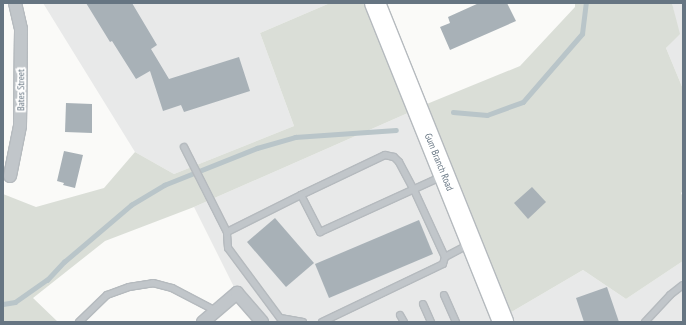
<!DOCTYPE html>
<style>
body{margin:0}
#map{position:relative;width:686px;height:325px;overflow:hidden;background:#fafaf8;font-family:"PT Sans Narrow",sans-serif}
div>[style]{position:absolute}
.built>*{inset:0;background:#e8e9e9}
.green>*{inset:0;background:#daded7}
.stream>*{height:4.5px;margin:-2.25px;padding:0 2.25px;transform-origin:2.25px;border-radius:2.25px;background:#b9c5c9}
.building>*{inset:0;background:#a8b1b7}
.roads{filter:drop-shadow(1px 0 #b5babe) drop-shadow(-1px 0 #b5babe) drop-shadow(0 1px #b5babe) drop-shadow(0 -1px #b5babe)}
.service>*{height:6px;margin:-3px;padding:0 3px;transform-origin:3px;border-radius:3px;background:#c1c6ca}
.minor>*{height:12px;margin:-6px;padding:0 6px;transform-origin:6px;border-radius:6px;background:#c1c6ca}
.primary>*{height:20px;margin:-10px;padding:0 10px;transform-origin:10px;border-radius:10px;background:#fff}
span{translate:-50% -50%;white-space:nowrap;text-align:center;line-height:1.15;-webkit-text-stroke:4px #fff;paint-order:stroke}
.street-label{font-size:10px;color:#667582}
.frame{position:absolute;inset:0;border:4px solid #667582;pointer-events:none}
</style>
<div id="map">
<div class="built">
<i style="clip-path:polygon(43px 3px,330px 3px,260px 33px,294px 126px,174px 174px,135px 152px)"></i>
<i style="clip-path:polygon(672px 3px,683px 3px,683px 89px,666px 48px,679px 34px)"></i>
<i style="clip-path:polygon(417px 109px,501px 318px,583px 270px,626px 299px,683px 261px,683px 322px,262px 322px,237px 293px,194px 207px)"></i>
</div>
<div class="green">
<i style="clip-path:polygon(330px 3px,375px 3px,417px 108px,520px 66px,575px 7px,575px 3px,672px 3px,680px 34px,666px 48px,683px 89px,683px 191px,681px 193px,683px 197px,683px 261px,626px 299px,583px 270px,501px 318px,417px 109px,194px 207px,105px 241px,33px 298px,58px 322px,3px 322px,3px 194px,36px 207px,104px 188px,135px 152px,174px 174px,294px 126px,260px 33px)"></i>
</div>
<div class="stream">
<i style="left:453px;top:112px;width:34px;rotate:5deg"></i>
<i style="left:487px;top:115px;width:38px;rotate:-20deg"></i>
<i style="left:523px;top:102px;width:90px;rotate:-49.1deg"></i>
<i style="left:582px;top:34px;width:31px;rotate:-83deg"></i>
<i style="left:3px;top:304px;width:12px;rotate:-9deg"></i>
<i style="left:15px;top:302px;width:39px;rotate:-35deg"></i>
<i style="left:47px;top:280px;width:25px;rotate:-47deg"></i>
<i style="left:64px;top:262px;width:88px;rotate:-40.4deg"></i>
<i style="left:131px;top:205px;width:39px;rotate:-31deg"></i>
<i style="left:164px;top:185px;width:100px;rotate:-21.7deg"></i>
<i style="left:257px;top:148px;width:40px;rotate:-16deg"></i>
<i style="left:295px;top:137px;width:101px;rotate:-4deg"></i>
</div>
<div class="building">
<i style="clip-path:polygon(86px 3px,132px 3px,157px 45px,151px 49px,169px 79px,239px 57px,250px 91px,184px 112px,181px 105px,163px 111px,150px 71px,136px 79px,112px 41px,110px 42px)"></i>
<i style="clip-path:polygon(479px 3px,507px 3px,516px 21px,450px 50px,440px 27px,450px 23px,448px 17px)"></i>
<i style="clip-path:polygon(66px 103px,92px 104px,92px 133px,65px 132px)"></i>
<i style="clip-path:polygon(64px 151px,83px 155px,75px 188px,63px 185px,64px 183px,57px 181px)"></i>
<i style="clip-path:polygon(532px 187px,546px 202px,528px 219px,514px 203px)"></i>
<i style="clip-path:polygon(275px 218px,314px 263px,286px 287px,247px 242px)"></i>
<i style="clip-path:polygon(419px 220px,433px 254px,329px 298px,315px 264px)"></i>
<i style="clip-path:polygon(607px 287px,619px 322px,584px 322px,576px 298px)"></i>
</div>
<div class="roads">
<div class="service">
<i style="left:184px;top:147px;width:95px;rotate:63.2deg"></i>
<i style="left:301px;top:195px;width:93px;rotate:-25.5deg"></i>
<i style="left:385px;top:155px;width:9px;rotate:13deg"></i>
<i style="left:394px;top:157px;width:7px;rotate:45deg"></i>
<i style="left:399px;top:162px;width:32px;rotate:62deg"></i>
<i style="left:414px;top:190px;width:74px;rotate:65.2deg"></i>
<i style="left:444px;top:295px;width:30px;rotate:66deg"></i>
<i style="left:423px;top:304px;width:20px;rotate:66deg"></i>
<i style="left:400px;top:315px;width:8px;rotate:60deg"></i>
<i style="left:79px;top:322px;width:39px;rotate:-44deg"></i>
<i style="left:107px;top:295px;width:23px;rotate:-20deg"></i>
<i style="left:129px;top:287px;width:24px;rotate:-9deg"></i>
<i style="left:153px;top:283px;width:20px;rotate:15deg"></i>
<i style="left:172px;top:288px;width:50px;rotate:27.6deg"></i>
<i style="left:303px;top:322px;width:23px;rotate:-170deg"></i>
<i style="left:280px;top:318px;width:87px;rotate:-126.6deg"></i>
<i style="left:228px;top:248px;width:16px;rotate:-94deg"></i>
<i style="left:227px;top:232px;width:83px;rotate:-26.6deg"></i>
<i style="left:301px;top:195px;width:42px;rotate:62.8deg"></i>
<i style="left:320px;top:232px;width:135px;rotate:-24.5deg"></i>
<i style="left:322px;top:322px;width:134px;rotate:-25.6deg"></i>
<i style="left:443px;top:264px;width:7px;rotate:-74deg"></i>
<i style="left:445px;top:257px;width:27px;rotate:-28deg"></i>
<i style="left:645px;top:322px;width:37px;rotate:-47deg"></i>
<i style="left:670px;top:295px;width:16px;rotate:-38deg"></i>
</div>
<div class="minor">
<i style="left:10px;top:176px;width:51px;rotate:-78.7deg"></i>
<i style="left:20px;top:126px;width:97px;rotate:-89.4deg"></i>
<i style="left:21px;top:29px;width:27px;rotate:-103deg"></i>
<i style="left:203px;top:322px;width:45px;rotate:-40.5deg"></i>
<i style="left:237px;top:293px;width:38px;rotate:49deg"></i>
</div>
<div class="primary">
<i style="left:375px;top:3px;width:344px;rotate:68.1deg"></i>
</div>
</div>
<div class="street-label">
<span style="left:21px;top:90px;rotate:-90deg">Bates Street</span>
<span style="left:439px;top:162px;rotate:68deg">Gum Branch Road</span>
</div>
<div class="frame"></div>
</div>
